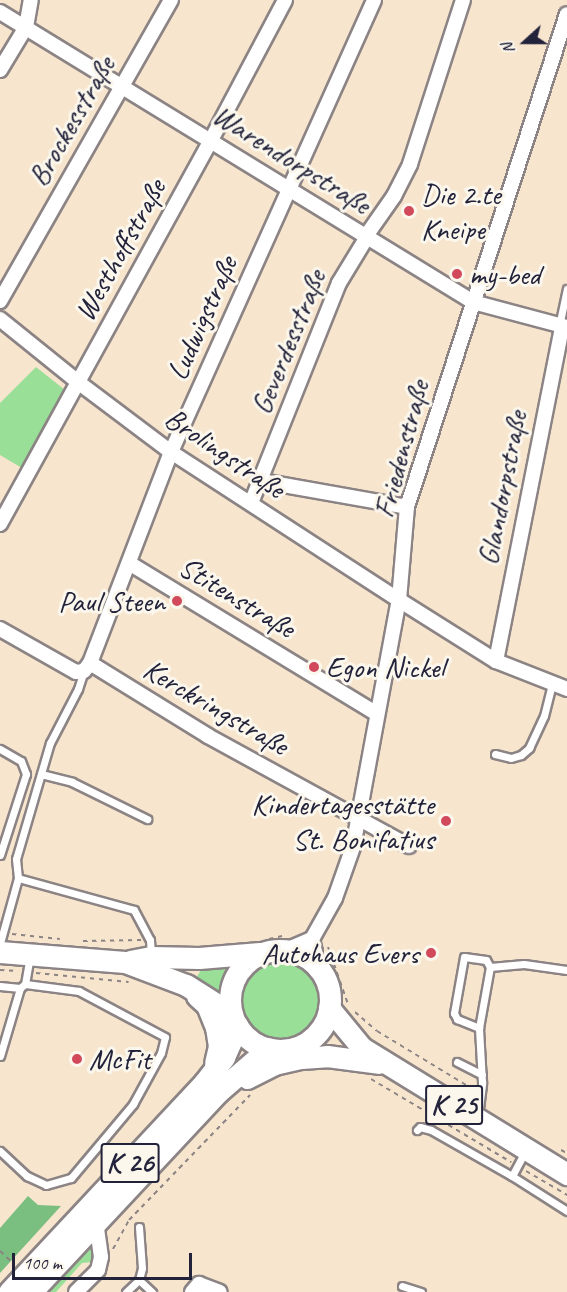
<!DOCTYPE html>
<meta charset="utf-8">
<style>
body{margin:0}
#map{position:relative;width:567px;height:1292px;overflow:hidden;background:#f7e5ce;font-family:Caveat,sans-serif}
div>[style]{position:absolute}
.green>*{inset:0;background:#99df98}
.round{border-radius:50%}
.forest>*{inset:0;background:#7abe80}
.path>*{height:2px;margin-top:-1px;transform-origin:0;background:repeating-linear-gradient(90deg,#8c8484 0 4.5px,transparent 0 9px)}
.roads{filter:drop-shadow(2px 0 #8c8484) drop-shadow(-2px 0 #8c8484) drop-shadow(0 2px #8c8484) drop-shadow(0 -2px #8c8484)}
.service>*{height:7px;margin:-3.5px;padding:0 3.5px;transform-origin:3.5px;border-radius:3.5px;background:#fff}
.minor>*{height:14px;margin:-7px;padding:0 7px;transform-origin:7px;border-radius:7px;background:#fff}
.primary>*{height:21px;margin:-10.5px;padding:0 10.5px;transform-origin:10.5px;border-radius:10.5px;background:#fff}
.primary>.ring{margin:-10.5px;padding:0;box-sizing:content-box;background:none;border:21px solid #fff;border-radius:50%}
.dots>*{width:16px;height:16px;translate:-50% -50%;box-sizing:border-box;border:3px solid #fbf7ec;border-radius:50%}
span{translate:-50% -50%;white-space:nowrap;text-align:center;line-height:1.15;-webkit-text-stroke:6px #fbf7ec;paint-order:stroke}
.shield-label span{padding:2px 4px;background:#fbf7ec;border:2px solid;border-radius:4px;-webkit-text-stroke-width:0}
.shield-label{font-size:28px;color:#22223b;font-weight:700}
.street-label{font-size:30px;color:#22223b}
.poi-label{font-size:30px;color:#22223b}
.left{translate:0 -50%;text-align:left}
.right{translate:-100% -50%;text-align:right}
.north{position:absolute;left:495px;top:12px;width:60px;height:60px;-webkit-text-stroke:4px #fbf7ec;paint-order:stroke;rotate:249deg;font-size:16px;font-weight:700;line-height:24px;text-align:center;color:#22223b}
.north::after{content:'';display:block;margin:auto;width:21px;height:27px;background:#22223b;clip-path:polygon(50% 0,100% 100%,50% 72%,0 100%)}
.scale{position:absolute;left:12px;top:1253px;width:180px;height:27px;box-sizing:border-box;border:3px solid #22223b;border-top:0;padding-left:8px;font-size:18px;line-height:21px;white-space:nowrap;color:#22223b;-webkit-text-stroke:4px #fbf7ec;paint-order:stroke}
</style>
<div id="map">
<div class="green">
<i style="clip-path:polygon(36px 367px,65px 390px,22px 468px,0 455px,0 403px)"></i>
<i class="round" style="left:239px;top:959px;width:82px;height:82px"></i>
<i style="clip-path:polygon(201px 964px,234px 965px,226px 978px,223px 998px,193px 983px,201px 970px)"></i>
<i style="clip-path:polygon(92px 1247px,92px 1262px,82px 1263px,56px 1292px,48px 1292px)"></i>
</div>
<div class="forest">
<i style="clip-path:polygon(28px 1196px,38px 1205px,61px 1206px,0 1273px,0 1228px)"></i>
</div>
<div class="path">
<i style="left:12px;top:934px;width:48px;rotate:5.9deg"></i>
<i style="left:269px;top:939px;width:17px;rotate:-13deg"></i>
<i style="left:83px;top:941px;width:58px;rotate:-1deg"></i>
<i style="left:328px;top:947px;width:60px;rotate:70.7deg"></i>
<i style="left:0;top:970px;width:18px;rotate:3deg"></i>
<i style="left:36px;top:973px;width:93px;rotate:5.5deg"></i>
<i style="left:355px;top:1012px;width:29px;rotate:41deg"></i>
<i style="left:377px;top:1031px;width:110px;rotate:31.2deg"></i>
<i style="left:371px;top:1079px;width:163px;rotate:30.7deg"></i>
<i style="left:561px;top:1150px;width:7px;rotate:27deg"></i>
<i style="left:526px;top:1171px;width:48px;rotate:30.3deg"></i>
<i style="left:113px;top:1249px;width:33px;rotate:-61deg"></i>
<i style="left:129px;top:1220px;width:174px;rotate:-45.9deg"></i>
<i style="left:0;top:1251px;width:19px;rotate:43deg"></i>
</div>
<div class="roads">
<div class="service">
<i style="left:559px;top:326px;width:38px;rotate:-78deg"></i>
<i style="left:0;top:749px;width:24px;rotate:30deg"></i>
<i style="left:21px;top:761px;width:14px;rotate:69deg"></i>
<i style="left:26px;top:774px;width:85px;rotate:107.8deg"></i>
<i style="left:495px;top:754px;width:16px;rotate:14deg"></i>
<i style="left:511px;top:758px;width:10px;rotate:-17deg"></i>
<i style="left:521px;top:755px;width:11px;rotate:-41deg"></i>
<i style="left:529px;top:748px;width:35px;rotate:-65deg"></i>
<i style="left:544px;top:716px;width:34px;rotate:-76deg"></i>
<i style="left:41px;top:774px;width:32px;rotate:14deg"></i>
<i style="left:72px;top:782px;width:84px;rotate:26.3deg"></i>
<i style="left:18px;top:878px;width:19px;rotate:-96deg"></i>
<i style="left:16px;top:859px;width:121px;rotate:-73.7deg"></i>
<i style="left:50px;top:743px;width:61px;rotate:-62.6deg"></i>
<i style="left:78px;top:689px;width:19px;rotate:-72deg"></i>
<i style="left:0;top:943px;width:67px;rotate:-74.5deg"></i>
<i style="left:18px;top:878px;width:120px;rotate:15.4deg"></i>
<i style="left:134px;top:910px;width:34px;rotate:62deg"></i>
<i style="left:150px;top:940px;width:14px;rotate:86deg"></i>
<i style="left:490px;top:967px;width:34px;rotate:-5deg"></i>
<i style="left:524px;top:964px;width:43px;rotate:7.9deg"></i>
<i style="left:0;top:986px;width:20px;rotate:6deg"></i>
<i style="left:0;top:1056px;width:71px;rotate:-73.6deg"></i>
<i style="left:20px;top:988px;width:6px;rotate:-39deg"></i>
<i style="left:25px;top:984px;width:28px;rotate:-80deg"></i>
<i style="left:457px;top:1062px;width:28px;rotate:27deg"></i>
<i style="left:478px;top:1117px;width:35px;rotate:-83deg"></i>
<i style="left:482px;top:1082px;width:54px;rotate:-93.2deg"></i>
<i style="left:479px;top:1028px;width:62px;rotate:-79.8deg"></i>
<i style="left:490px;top:967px;width:8px;rotate:-120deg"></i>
<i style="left:486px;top:960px;width:22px;rotate:-172deg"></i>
<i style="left:464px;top:957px;width:57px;rotate:100.1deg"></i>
<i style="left:454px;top:1013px;width:7px;rotate:63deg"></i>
<i style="left:457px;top:1019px;width:24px;rotate:22deg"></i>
<i style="left:417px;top:1130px;width:4px;rotate:-45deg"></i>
<i style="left:420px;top:1127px;width:11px;rotate:15deg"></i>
<i style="left:431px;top:1130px;width:93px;rotate:29.6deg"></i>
<i style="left:512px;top:1176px;width:27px;rotate:-62deg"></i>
<i style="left:0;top:1151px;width:37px;rotate:43deg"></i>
<i style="left:27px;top:1176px;width:21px;rotate:25deg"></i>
<i style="left:46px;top:1185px;width:26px;rotate:-16deg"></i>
<i style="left:71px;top:1178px;width:97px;rotate:-50deg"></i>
<i style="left:133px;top:1104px;width:58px;rotate:-61.2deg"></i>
<i style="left:161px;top:1053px;width:16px;rotate:-76deg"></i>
<i style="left:165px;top:1037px;width:98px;rotate:-151.9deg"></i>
<i style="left:79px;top:991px;width:54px;rotate:-172.6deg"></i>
<i style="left:512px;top:1176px;width:65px;rotate:32.5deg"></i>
<i style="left:139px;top:1280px;width:18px;rotate:43deg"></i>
<i style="left:402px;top:1286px;width:20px;rotate:18deg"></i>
<i style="left:126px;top:1292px;width:18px;rotate:-43deg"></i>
<i style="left:139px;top:1280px;width:12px;rotate:-76deg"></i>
<i style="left:142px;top:1268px;width:41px;rotate:-94.2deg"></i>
</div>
<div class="minor">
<i style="left:0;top:12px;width:555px;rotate:31.51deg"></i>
<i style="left:473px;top:302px;width:97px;rotate:14.9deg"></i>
<i style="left:0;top:70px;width:50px;rotate:-58.8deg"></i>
<i style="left:26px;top:27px;width:27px;rotate:-80deg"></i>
<i style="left:366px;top:236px;width:49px;rotate:-55deg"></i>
<i style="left:394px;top:196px;width:36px;rotate:-63deg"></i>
<i style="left:410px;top:164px;width:172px;rotate:-72.1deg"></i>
<i style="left:0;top:301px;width:346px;rotate:-60.4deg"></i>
<i style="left:0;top:319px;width:100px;rotate:38.9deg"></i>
<i style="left:78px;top:382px;width:116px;rotate:37deg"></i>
<i style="left:171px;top:452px;width:272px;rotate:33deg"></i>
<i style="left:399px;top:600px;width:115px;rotate:32.2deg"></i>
<i style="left:496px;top:661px;width:76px;rotate:21.5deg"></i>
<i style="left:261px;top:481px;width:148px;rotate:10.1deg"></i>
<i style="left:251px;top:503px;width:237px;rotate:-68.2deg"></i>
<i style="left:339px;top:283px;width:54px;rotate:-58.7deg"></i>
<i style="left:0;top:524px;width:438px;rotate:-61.2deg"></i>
<i style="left:211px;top:140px;width:158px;rotate:-62.1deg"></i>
<i style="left:129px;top:563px;width:290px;rotate:31.3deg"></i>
<i style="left:0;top:629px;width:87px;rotate:29.5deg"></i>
<i style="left:76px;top:672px;width:8px;rotate:-7deg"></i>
<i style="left:84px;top:671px;width:10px;rotate:-53deg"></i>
<i style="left:90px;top:663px;width:226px;rotate:-69deg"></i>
<i style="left:171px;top:452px;width:495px;rotate:-65.8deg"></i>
<i style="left:496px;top:661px;width:340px;rotate:-78.8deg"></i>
<i style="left:90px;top:663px;width:139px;rotate:31.7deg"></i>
<i style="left:208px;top:736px;width:229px;rotate:28.7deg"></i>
<i style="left:286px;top:950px;width:28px;rotate:-23deg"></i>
<i style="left:314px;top:963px;width:11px;rotate:-85deg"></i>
<i style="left:315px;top:952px;width:13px;rotate:-103deg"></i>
<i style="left:312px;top:939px;width:47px;rotate:-60.7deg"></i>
<i style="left:335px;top:898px;width:54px;rotate:-70.6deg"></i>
<i style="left:353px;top:847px;width:251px;rotate:-79.5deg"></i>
<i style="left:399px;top:600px;width:93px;rotate:-85.1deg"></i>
<i style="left:407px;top:507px;width:518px;rotate:-72.02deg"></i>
<i style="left:76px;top:1292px;width:31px;rotate:-45deg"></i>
<i style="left:98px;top:1270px;width:13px;rotate:-77deg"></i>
<i style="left:101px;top:1257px;width:35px;rotate:-98deg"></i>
<i style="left:192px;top:1292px;width:11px;rotate:-49deg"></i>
<i style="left:199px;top:1284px;width:22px;rotate:21deg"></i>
</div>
<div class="primary">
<i class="ring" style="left:230px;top:950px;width:79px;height:79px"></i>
<i style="left:0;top:952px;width:125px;rotate:4.6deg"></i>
<i style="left:125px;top:962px;width:65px;rotate:20.7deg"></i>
<i style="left:186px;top:985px;width:54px;rotate:32.2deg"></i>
<i style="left:130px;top:961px;width:21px;rotate:-11deg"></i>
<i style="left:151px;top:957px;width:48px;rotate:1.2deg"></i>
<i style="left:199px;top:958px;width:61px;rotate:-4.7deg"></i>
<i style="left:197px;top:996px;width:13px;rotate:42deg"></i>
<i style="left:207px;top:1005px;width:24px;rotate:68deg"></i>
<i style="left:216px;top:1027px;width:19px;rotate:81deg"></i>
<i style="left:219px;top:1046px;width:17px;rotate:103deg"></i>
<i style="left:329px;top:1008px;width:52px;rotate:50.5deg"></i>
<i style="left:362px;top:1048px;width:241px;rotate:31.6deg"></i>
<i style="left:247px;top:1078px;width:30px;rotate:-27deg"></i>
<i style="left:274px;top:1064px;width:28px;rotate:-13deg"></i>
<i style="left:301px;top:1058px;width:26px;rotate:-4deg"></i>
<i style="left:327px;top:1056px;width:52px;rotate:7.7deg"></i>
<i style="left:9px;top:1292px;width:286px;rotate:-47deg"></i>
<i style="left:204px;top:1083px;width:33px;rotate:-52deg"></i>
<i style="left:224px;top:1057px;width:34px;rotate:-66deg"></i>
<i style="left:31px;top:1292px;width:274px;rotate:-46.9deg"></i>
<i style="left:218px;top:1092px;width:67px;rotate:-40.8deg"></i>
</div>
</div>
<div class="dots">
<i style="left:409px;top:211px;background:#d1495b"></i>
<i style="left:457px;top:274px;background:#d1495b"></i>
<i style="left:177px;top:601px;background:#d1495b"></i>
<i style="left:314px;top:667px;background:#d1495b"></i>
<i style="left:446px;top:821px;background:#d1495b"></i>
<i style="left:431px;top:953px;background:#d1495b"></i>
<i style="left:77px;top:1059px;background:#d1495b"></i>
</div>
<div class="shield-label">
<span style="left:454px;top:1105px">K 25</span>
<span style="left:130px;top:1163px">K 26</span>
</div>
<div class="street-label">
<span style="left:71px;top:121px;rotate:-60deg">Brockesstraße</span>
<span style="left:292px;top:159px;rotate:32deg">Warendorpstraße</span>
<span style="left:120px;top:250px;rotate:-61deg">Westhoffstraße</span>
<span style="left:202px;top:318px;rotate:-66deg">Ludwigstraße</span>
<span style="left:288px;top:342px;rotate:-68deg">Geverdesstraße</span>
<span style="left:401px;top:449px;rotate:-75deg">Friedenstraße</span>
<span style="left:225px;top:453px;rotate:34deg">Brolingstraße</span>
<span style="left:502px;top:488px;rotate:-79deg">Glandorpstraße</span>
<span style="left:237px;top:597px;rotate:31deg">Stitenstraße</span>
<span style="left:216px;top:707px;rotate:30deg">Kerckringstraße</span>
</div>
<div class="poi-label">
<span class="left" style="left:421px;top:211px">Die 2.te<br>Kneipe</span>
<span class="left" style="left:469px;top:274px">my-bed</span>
<span class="right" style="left:165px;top:601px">Paul Steen</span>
<span class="left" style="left:326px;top:667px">Egon Nickel</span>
<span class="right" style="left:434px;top:821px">Kindertagesstätte<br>St. Bonifatius</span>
<span class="right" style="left:419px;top:953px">Autohaus Evers</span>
<span class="left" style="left:89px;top:1059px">McFit</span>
</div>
<div class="north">N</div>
<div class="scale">100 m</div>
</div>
